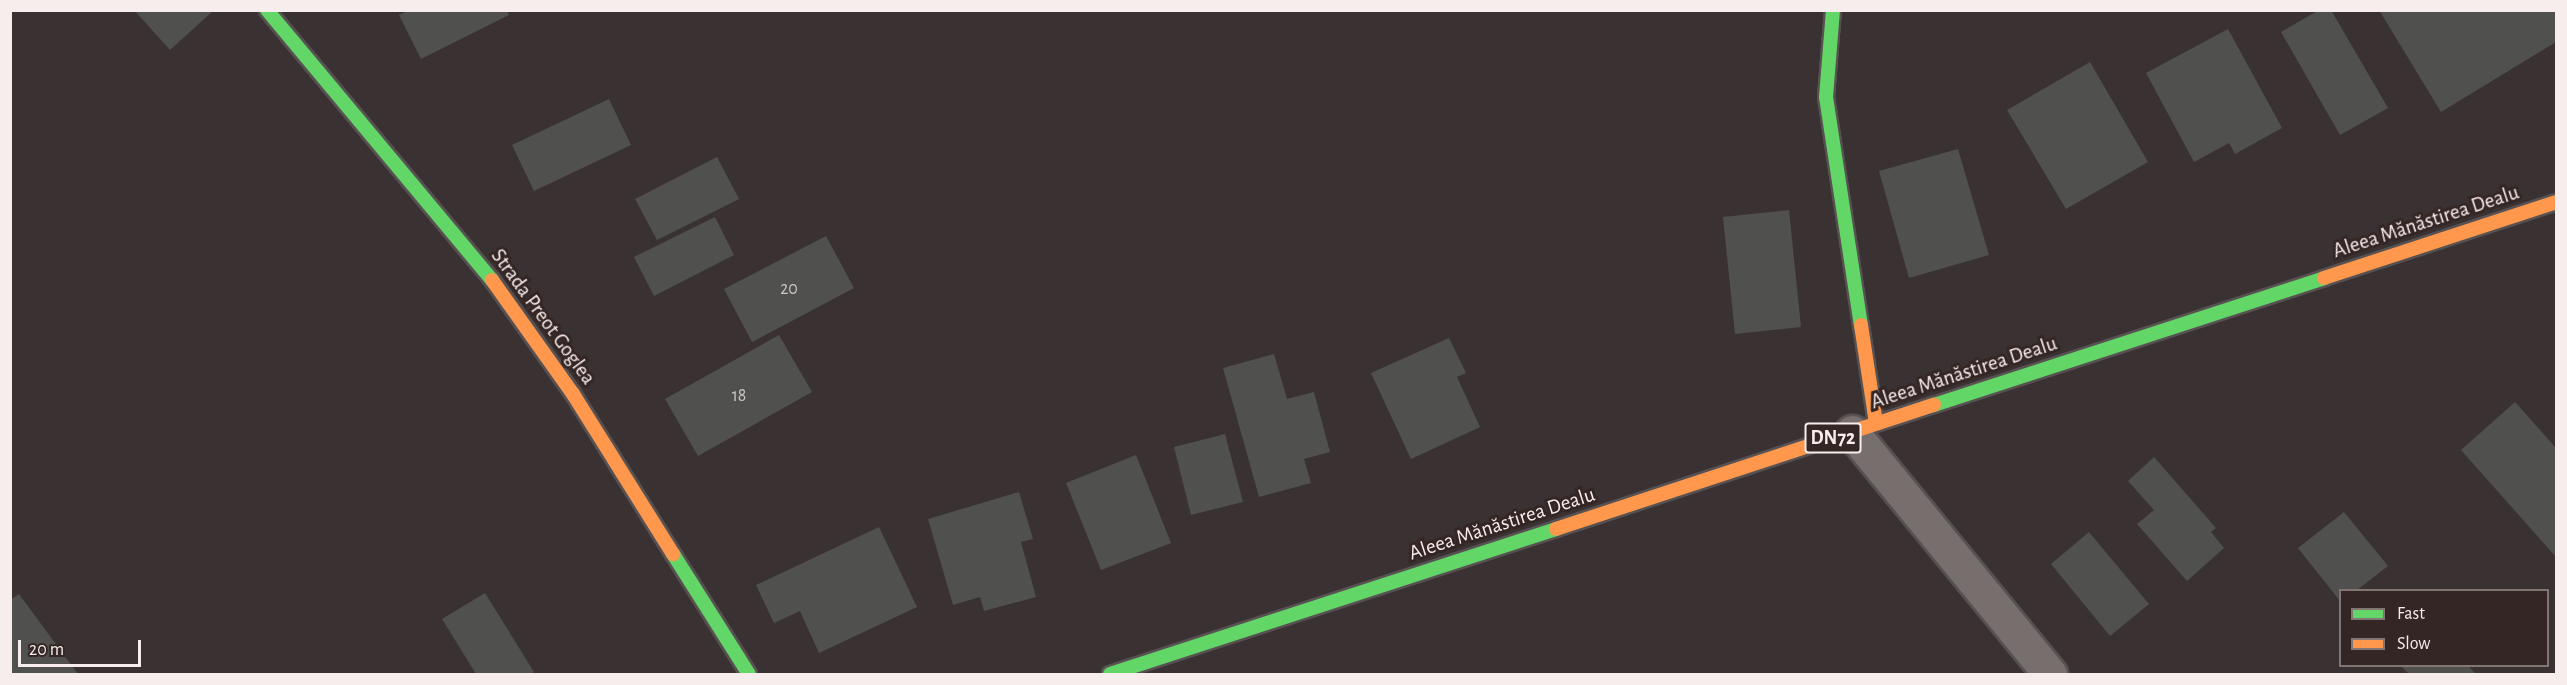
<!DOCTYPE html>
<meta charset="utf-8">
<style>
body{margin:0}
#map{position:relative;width:2567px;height:685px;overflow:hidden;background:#3a3232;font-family:"Alegreya Sans",sans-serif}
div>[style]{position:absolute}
.building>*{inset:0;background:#50504f}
.roads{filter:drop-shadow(2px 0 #575151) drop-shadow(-2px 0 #575151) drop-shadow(0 2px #575151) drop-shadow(0 -2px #575151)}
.street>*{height:33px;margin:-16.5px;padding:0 16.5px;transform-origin:16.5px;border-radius:16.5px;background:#776e6e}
.fast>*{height:14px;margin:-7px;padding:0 7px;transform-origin:7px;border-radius:7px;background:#63d668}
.slow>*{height:14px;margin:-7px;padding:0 7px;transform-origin:7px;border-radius:7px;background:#ff974d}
span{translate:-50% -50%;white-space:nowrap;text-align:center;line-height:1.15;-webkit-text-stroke:6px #342625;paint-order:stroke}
.number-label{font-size:18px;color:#cdc6c5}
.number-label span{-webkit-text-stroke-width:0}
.shield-label span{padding:2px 4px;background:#342625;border:2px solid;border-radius:4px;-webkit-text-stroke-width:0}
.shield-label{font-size:20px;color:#f7edec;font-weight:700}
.street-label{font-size:21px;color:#f7edec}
.frame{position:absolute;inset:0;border:12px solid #f7edec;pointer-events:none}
.legend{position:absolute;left:2339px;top:589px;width:210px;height:78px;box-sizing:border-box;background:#342625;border:2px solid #827675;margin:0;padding:8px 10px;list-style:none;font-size:18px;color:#f7edec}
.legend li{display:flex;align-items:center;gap:12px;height:30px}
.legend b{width:30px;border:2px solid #827675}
.scale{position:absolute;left:18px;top:640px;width:123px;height:27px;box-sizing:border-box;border:3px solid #f7edec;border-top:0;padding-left:8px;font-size:18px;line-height:21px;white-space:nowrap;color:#f7edec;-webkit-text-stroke:4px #342625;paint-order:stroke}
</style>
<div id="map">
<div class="building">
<i style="clip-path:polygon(134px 10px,214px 10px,170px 50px)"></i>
<i style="clip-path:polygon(409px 10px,507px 10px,509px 15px,421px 59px,399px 15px)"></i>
<i style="clip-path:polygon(2319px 10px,2331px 10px,2388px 108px,2340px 135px,2281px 32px)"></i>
<i style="clip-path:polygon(2379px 10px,2556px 10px,2556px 42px,2441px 112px)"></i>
<i style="clip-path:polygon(2228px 29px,2282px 128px,2235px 154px,2229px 143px,2194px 162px,2146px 73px)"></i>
<i style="clip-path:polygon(2090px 62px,2148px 162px,2066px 209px,2007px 110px)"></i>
<i style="clip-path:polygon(609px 99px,631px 145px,534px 191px,512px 145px)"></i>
<i style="clip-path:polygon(1958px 149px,1989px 255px,1909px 278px,1879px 171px)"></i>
<i style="clip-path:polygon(717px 157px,739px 199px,657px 240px,635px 199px)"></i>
<i style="clip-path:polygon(1789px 210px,1801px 327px,1735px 334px,1723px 217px)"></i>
<i style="clip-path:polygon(715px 217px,734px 255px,654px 296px,634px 257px)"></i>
<i style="clip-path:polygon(826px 236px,854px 288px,752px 342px,724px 289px)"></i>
<i style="clip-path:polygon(779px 335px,812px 392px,698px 456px,665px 399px)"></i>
<i style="clip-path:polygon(1449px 338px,1466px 373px,1457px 377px,1480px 427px,1411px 459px,1371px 373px)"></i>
<i style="clip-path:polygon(1274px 354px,1287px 399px,1314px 392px,1330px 452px,1304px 459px,1311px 483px,1259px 497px,1223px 368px)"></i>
<i style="clip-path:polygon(2515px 402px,2556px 448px,2556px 557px,2461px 450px)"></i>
<i style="clip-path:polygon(1225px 434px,1243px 502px,1191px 515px,1174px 447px)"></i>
<i style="clip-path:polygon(1136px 455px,1171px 543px,1101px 570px,1066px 483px)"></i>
<i style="clip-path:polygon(2154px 457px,2216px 528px,2211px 532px,2224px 548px,2187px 581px,2137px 524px,2154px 510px,2128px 481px)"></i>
<i style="clip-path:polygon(1019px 492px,1033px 539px,1021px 542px,1036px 597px,984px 611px,980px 597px,953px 605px,928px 519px)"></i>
<i style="clip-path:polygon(2344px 512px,2388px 566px,2357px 590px,2340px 590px,2340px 601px,2298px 548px)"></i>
<i style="clip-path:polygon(879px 527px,917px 607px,819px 653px,800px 611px,774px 623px,756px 585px)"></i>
<i style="clip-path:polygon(2089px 532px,2149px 604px,2110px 636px,2051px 564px)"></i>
<i style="clip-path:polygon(485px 593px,534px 672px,530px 674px,476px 674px,442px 619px)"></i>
<i style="clip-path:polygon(19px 594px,78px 674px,10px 674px,10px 600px)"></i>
<i style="clip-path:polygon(2401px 666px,2468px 666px,2476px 674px,2409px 674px)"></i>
</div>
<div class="roads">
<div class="street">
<i style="left:1852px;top:432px;width:313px;rotate:50.7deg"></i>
</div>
<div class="fast">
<i style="left:267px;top:10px;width:351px;rotate:50.2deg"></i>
<i style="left:1833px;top:10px;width:87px;rotate:94.6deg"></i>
<i style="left:1826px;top:97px;width:231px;rotate:81.3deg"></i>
<i style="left:1934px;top:405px;width:410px;rotate:-18deg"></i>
<i style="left:673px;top:554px;width:142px;rotate:57.7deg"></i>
<i style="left:1110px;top:674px;width:469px;rotate:-18deg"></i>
</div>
<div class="slow">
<i style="left:2324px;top:278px;width:244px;rotate:-18.1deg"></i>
<i style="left:492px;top:280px;width:140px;rotate:54.6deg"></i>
<i style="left:573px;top:394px;width:189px;rotate:58deg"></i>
<i style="left:1861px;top:325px;width:99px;rotate:81.3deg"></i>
<i style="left:1556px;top:529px;width:398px;rotate:-18.2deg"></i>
</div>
</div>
<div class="number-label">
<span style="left:789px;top:289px">20</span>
<span style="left:739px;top:396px">18</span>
</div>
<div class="shield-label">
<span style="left:1833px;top:438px">DN72</span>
</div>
<div class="street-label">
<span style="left:2426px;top:222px;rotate:-18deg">Aleea Mănăstirea Dealu</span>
<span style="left:543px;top:317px;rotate:54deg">Strada Preot Goglea</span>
<span style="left:1964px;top:373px;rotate:-18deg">Aleea Mănăstirea Dealu</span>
<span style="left:1502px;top:524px;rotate:-18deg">Aleea Mănăstirea Dealu</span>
</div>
<div class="frame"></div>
<ul class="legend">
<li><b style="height:8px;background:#63d668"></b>Fast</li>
<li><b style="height:8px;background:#ff974d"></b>Slow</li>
</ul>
<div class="scale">20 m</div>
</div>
